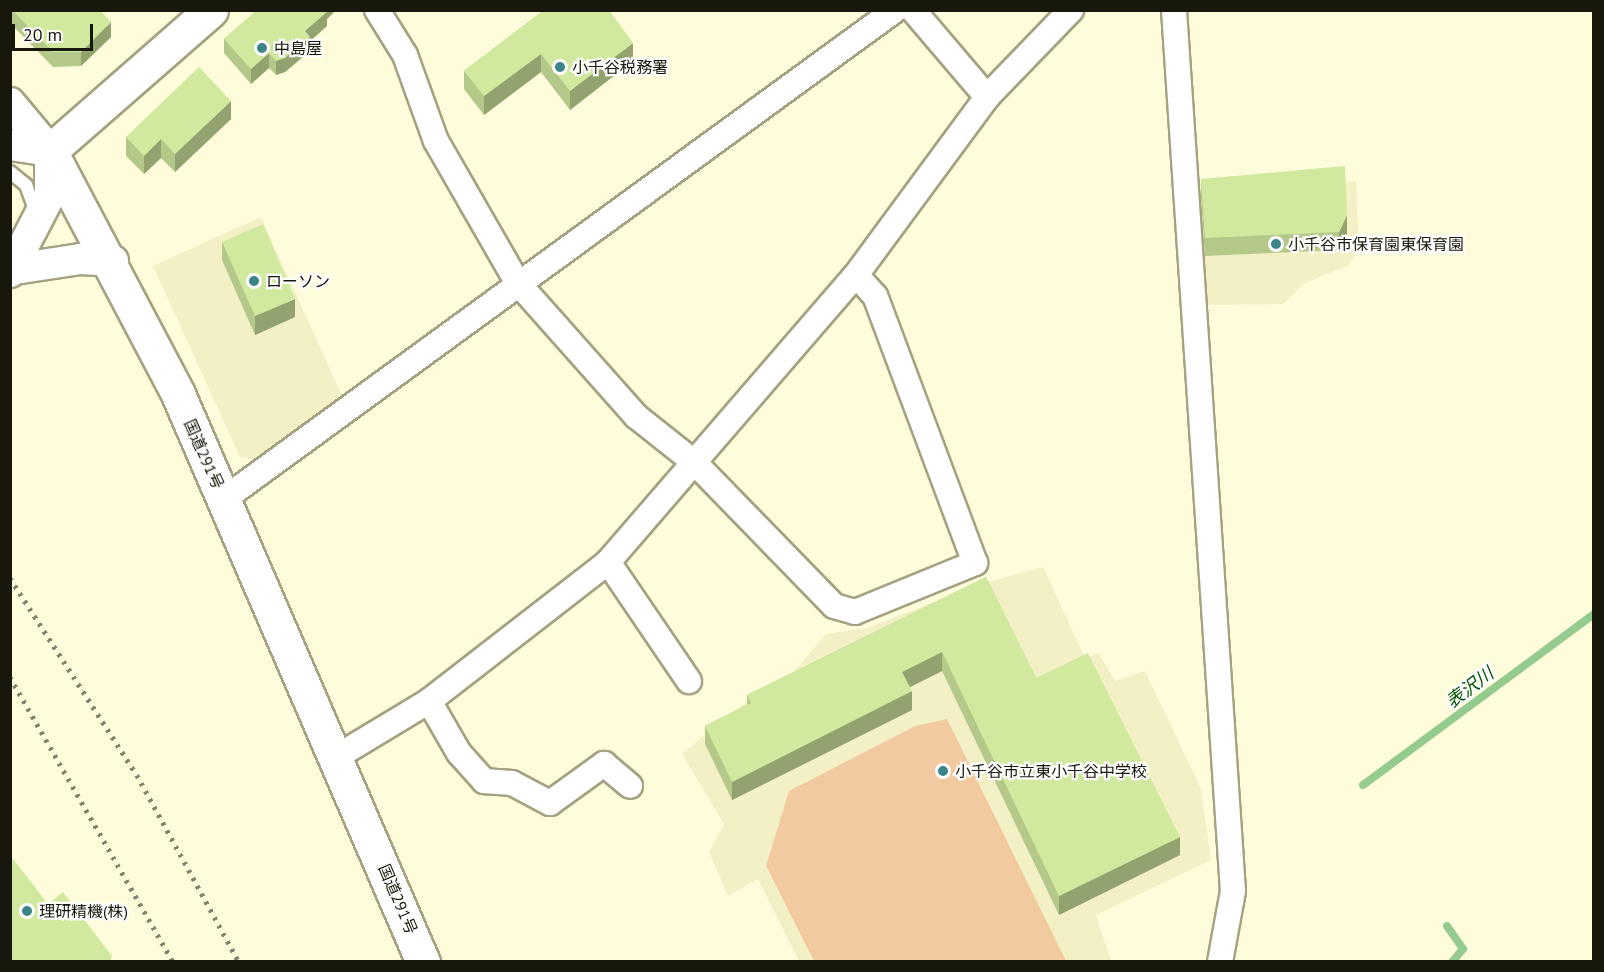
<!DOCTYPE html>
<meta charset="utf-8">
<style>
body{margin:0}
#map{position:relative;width:1604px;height:972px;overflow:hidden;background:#fefcda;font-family:"PT Sans","Noto Sans JP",sans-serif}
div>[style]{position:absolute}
.built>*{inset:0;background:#f3f0c6}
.green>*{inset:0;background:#f2caa2}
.stream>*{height:8px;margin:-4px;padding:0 4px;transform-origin:4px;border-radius:4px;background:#95cb8f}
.roads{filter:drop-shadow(2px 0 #a4a282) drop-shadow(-2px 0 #a4a282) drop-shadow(0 2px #a4a282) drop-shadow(0 -2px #a4a282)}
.service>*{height:12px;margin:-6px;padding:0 6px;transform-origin:6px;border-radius:6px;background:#fff}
.minor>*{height:24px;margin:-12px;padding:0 12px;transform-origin:12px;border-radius:12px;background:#fff}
.tertiary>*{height:30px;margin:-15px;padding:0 15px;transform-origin:15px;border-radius:15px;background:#fff}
.trunk>*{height:33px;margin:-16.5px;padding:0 16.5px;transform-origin:16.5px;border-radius:16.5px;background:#fff}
.rail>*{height:4.5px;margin-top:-2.25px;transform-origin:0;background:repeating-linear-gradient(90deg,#84826c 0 3px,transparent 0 9px)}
.wall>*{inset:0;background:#b4c889}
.shaded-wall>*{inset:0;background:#92a36f}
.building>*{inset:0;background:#d1e99f}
.dots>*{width:16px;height:16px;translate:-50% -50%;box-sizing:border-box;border:3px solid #fff;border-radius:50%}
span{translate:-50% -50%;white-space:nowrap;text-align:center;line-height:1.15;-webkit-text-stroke:4.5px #fff;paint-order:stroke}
.poi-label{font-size:16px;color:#18170b}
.left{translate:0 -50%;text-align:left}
.street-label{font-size:16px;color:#18170b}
.water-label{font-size:18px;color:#025300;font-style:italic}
.frame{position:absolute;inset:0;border:12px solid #18170b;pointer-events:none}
.scale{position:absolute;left:12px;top:24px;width:81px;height:27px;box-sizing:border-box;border:3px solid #18170b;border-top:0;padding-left:8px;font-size:18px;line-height:21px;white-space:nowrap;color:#18170b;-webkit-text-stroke:4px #fff;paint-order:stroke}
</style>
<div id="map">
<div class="built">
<i style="clip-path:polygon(1356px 181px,1359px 248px,1348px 266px,1305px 283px,1283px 304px,1195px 305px,1192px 193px)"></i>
<i style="clip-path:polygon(261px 217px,343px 398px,253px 459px,240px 457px,153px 266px)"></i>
<i style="clip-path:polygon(1043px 567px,1085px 658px,1098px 652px,1115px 681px,1145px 671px,1201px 789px,1211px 860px,1096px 915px,1111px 961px,799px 961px,758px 879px,728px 896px,709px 852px,724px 824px,682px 754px,732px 712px,794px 672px,826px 634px,867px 628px,981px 584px)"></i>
</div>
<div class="green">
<i style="clip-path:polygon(947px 719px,1066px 961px,814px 961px,766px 866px,789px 791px,915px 726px)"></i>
</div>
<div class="stream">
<i style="left:1363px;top:785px;width:287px;rotate:-36.5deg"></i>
<i style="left:1447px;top:926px;width:28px;rotate:55deg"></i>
<i style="left:1463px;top:949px;width:17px;rotate:130deg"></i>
</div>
<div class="roads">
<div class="service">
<i style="left:10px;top:172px;width:21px;rotate:39deg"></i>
<i style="left:26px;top:185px;width:29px;rotate:70deg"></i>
</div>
<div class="minor">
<i style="left:377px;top:10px;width:53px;rotate:58.1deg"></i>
<i style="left:405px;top:55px;width:91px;rotate:70.2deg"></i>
<i style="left:436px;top:141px;width:163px;rotate:60.1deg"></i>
<i style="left:517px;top:282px;width:179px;rotate:48.4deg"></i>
<i style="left:636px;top:416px;width:75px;rotate:38.5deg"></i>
<i style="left:695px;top:463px;width:199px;rotate:45.8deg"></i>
<i style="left:834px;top:606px;width:22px;rotate:16deg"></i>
<i style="left:855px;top:612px;width:130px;rotate:-22.2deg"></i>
<i style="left:975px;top:563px;width:285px;rotate:-110.5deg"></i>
<i style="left:875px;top:296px;width:28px;rotate:-132deg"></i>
<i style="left:913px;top:10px;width:114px;rotate:49.6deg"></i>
<i style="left:1174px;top:10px;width:883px;rotate:86.17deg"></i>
<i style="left:1233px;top:891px;width:72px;rotate:100.4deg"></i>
<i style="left:224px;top:499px;width:830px;rotate:-36.08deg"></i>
<i style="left:608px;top:562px;width:144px;rotate:55.8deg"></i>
<i style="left:429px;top:701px;width:60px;rotate:60deg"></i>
<i style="left:459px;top:753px;width:38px;rotate:48deg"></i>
<i style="left:484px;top:781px;width:28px;rotate:4deg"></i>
<i style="left:512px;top:783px;width:43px;rotate:27.8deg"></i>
<i style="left:550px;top:803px;width:67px;rotate:-35.8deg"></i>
<i style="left:604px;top:764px;width:34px;rotate:40deg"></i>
<i style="left:338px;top:756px;width:106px;rotate:-31.1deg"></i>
<i style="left:429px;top:701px;width:227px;rotate:-37.8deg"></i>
<i style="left:608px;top:562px;width:379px;rotate:-49.2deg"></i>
<i style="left:856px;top:275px;width:221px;rotate:-53.6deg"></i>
<i style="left:987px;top:97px;width:121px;rotate:-46deg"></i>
</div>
<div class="tertiary">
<i style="left:10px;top:103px;width:62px;rotate:50.2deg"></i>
<i style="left:50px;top:151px;width:44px;rotate:90deg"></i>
<i style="left:50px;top:195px;width:87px;rotate:117.5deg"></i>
<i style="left:10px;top:145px;width:40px;rotate:8.5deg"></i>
<i style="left:15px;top:269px;width:66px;rotate:-8.7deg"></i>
<i style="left:80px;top:259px;width:33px;rotate:3deg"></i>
</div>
<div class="trunk">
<i style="left:211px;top:10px;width:214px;rotate:138.8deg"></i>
<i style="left:50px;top:151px;width:275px;rotate:62.2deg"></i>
<i style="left:178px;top:394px;width:619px;rotate:66.67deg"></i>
</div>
</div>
<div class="rail">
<i style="left:10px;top:578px;width:234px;rotate:57.2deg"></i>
<i style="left:137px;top:775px;width:213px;rotate:61.4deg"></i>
<i style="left:10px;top:677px;width:328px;rotate:60.2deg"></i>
</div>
<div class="wall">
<i style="clip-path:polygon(10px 10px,100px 10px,111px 37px,81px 66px,53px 67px,10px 23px)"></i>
<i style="clip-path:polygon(257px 10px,336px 10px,327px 19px,327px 26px,310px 41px,310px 51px,285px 72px,276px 75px,269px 68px,251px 84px,224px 53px,224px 39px)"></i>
<i style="clip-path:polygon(544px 10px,633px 61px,570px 110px,541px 72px,484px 115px,464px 89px,464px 71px)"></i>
<i style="clip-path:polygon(231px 119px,175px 172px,161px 158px,144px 174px,126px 156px,126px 137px)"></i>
<i style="clip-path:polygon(1201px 179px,1347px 234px,1339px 250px,1205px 256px,1201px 197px)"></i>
<i style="clip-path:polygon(222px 242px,295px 317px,255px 335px,222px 260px)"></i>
<i style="clip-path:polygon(986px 577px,1036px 678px,1180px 855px,1059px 915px,942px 671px,910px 687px,912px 710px,732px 800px,705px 744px,705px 726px,747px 705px,747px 695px)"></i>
</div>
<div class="shaded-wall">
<i style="clip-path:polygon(323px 10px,336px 10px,327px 19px,327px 26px,310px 41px,310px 51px,285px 72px,276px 75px,276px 61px)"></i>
<i style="clip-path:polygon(111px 22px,111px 37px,81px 66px,81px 52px)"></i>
<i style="clip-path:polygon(633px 43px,633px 61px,570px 110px,570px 91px)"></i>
<i style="clip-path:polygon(269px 53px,269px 68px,251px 84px,251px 69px)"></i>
<i style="clip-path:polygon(541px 54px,541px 72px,484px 115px,484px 96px)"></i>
<i style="clip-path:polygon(231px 101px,231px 119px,175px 172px,175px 154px)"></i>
<i style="clip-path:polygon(161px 139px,161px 158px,144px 174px,144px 156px)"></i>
<i style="clip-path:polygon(1347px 215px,1347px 234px,1339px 250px,1339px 232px)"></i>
<i style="clip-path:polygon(295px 299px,295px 317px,255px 335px,255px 316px)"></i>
<i style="clip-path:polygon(942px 652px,942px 671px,902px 691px,902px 672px)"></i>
<i style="clip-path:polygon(912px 691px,912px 710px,732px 800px,732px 782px)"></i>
<i style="clip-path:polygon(1180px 837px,1180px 855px,1059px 915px,1059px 896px)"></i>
</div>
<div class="building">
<i style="clip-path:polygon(12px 10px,100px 10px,111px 22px,81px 52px,53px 52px)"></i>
<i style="clip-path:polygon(257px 10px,326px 10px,327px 12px,305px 31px,310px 37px,285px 58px,276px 61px,269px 53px,251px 69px,224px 39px)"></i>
<i style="clip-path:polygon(544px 10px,609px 10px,633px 43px,570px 91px,541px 54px,484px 96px,464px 71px)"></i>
<i style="clip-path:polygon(199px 67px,231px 101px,175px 154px,161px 139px,144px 156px,126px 137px)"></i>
<i style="clip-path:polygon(1345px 166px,1347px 215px,1339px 232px,1205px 238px,1201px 179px)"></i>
<i style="clip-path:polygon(263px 224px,295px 299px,255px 316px,222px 242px)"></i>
<i style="clip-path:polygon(986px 577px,1036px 678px,1088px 653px,1180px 837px,1059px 896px,942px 652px,902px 672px,912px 691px,732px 782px,705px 726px,751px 703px,747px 695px)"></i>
<i style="clip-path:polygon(10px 855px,48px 904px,63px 892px,112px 956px,110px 962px,10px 962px)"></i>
</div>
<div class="dots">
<i style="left:262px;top:48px;background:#3b8487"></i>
<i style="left:560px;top:67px;background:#3b8487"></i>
<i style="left:1276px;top:244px;background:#3b8487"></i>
<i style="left:254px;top:281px;background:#3b8487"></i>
<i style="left:943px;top:771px;background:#3b8487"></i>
<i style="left:27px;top:911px;background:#3b8487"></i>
</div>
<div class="poi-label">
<span class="left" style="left:274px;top:48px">中島屋</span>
<span class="left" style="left:572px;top:67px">小千谷税務署</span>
<span class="left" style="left:1288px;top:244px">小千谷市保育園東保育園</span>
<span class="left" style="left:266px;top:281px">ローソン</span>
<span class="left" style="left:955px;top:771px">小千谷市立東小千谷中学校</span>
<span class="left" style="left:39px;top:911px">理研精機(株)</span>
</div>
<div class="street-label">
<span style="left:204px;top:454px;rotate:66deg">国道291号</span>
<span style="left:398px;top:899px;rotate:67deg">国道291号</span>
</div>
<div class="water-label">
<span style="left:1470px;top:688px;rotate:-37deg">表沢川</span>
</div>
<div class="frame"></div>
<div class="scale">20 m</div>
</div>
